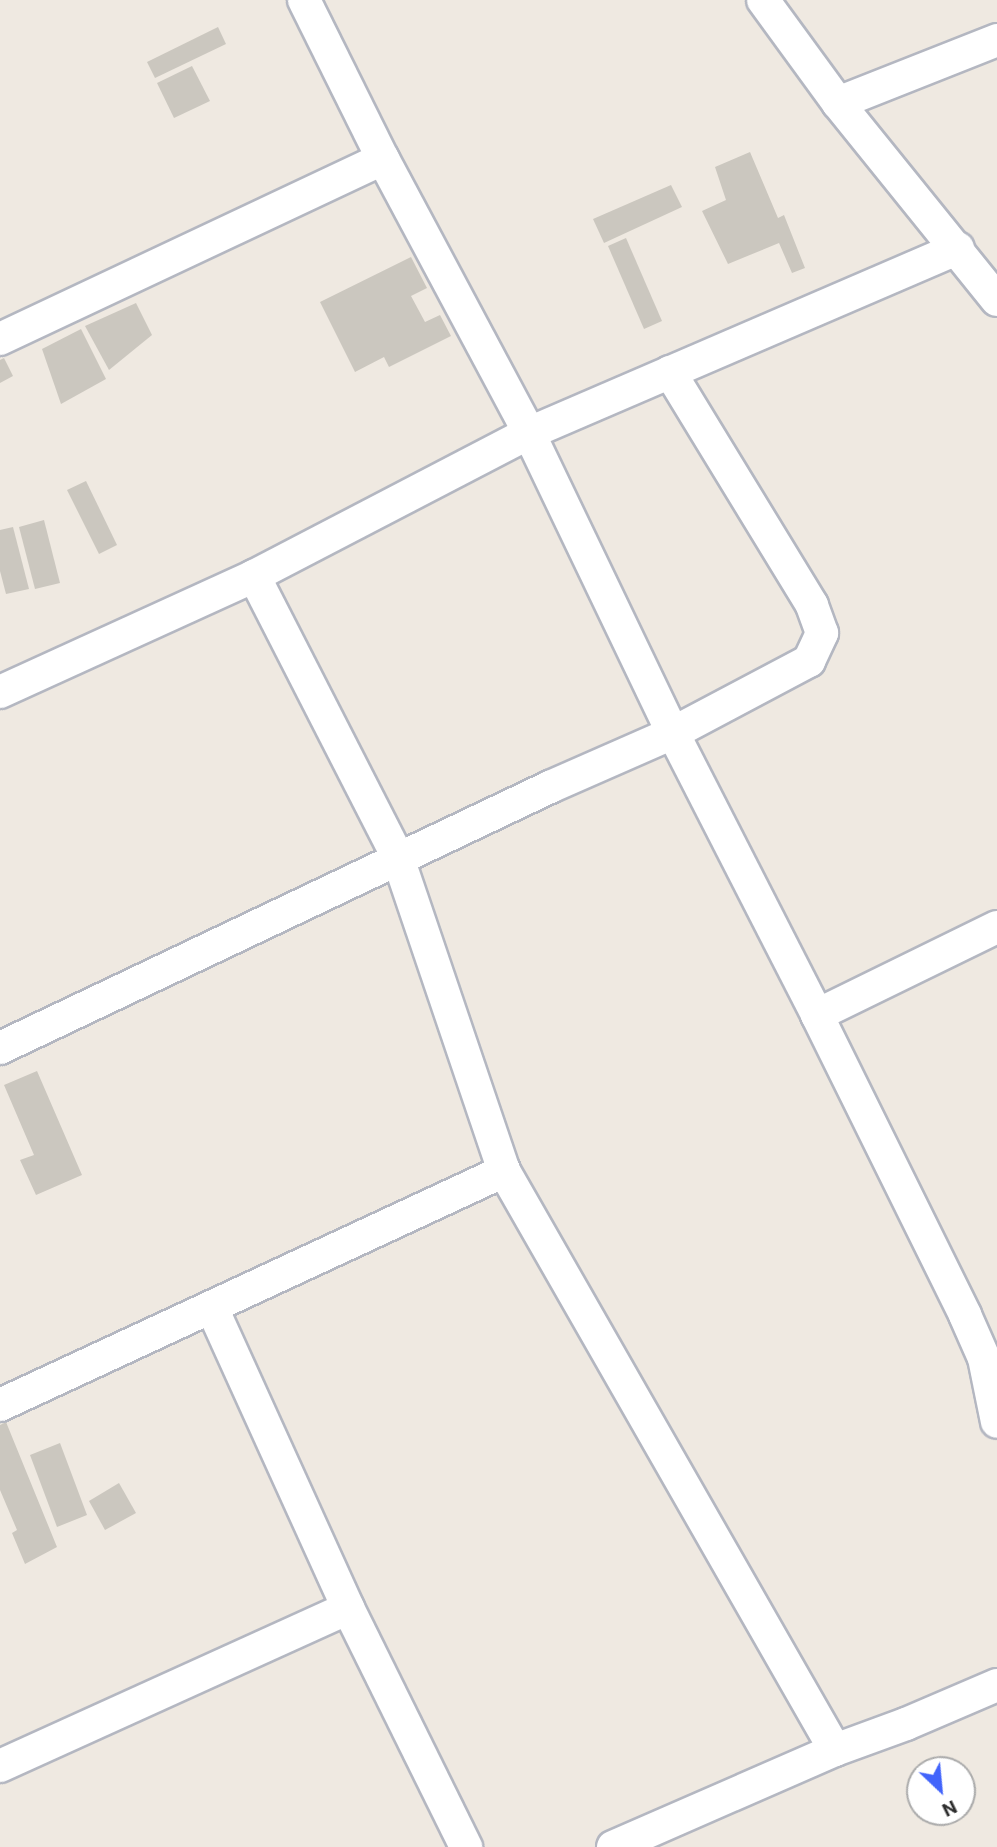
<!DOCTYPE html>
<style>
body{margin:0}
#map{position:relative;width:997px;height:1847px;overflow:hidden;background:#efe9e1;font-family:Roboto,sans-serif}
div>[style]{position:absolute}
.building>*{inset:0;background:#cbc7bf}
.roads{filter:drop-shadow(2px 0 #b4b7c1) drop-shadow(-2px 0 #b4b7c1) drop-shadow(0 2px #b4b7c1) drop-shadow(0 -2px #b4b7c1)}
.street>*{height:32px;margin:-16px;padding:0 16px;transform-origin:16px;border-radius:16px;background:#fff}
span{translate:-50% -50%;white-space:nowrap;text-align:center;line-height:1.15;-webkit-text-stroke:5px #fff;paint-order:stroke}
.north{position:absolute;left:906px;top:1756px;width:70px;height:70px;box-sizing:border-box;background:#fff;border:2px solid #ababab;border-radius:50%;rotate:154deg;font-size:19px;font-weight:700;line-height:28px;text-align:center;color:#2e2e2e}
.north::after{content:'';display:block;margin:auto;width:24px;height:32px;background:#4264fb;clip-path:polygon(50% 0,100% 100%,50% 72%,0 100%)}
</style>
<div id="map">
<div class="building">
<i style="clip-path:polygon(218px 27px,226px 44px,155px 78px,147px 62px)"></i>
<i style="clip-path:polygon(192px 66px,210px 101px,174px 118px,157px 83px)"></i>
<i style="clip-path:polygon(750px 152px,778px 218px,784px 215px,805px 268px,792px 273px,779px 243px,728px 264px,702px 211px,726px 200px,715px 167px)"></i>
<i style="clip-path:polygon(671px 185px,682px 207px,604px 243px,593px 219px)"></i>
<i style="clip-path:polygon(626px 238px,662px 321px,644px 329px,608px 246px)"></i>
<i style="clip-path:polygon(411px 257px,427px 288px,411px 296px,425px 322px,440px 315px,451px 336px,389px 367px,384px 357px,355px 372px,320px 302px)"></i>
<i style="clip-path:polygon(136px 303px,152px 335px,109px 370px,85px 326px)"></i>
<i style="clip-path:polygon(81px 329px,106px 379px,61px 404px,42px 349px)"></i>
<i style="clip-path:polygon(4px 358px,13px 376px,0 383px,0 360px)"></i>
<i style="clip-path:polygon(86px 481px,117px 545px,99px 554px,67px 490px)"></i>
<i style="clip-path:polygon(44px 520px,60px 583px,35px 589px,19px 527px)"></i>
<i style="clip-path:polygon(13px 527px,29px 589px,6px 594px,0 571px,0 530px)"></i>
<i style="clip-path:polygon(37px 1071px,82px 1175px,36px 1195px,20px 1160px,34px 1155px,4px 1085px)"></i>
<i style="clip-path:polygon(6px 1422px,57px 1547px,25px 1564px,12px 1533px,17px 1530px,0 1490px,0 1425px)"></i>
<i style="clip-path:polygon(60px 1443px,87px 1515px,57px 1527px,30px 1455px)"></i>
<i style="clip-path:polygon(119px 1483px,136px 1513px,105px 1530px,89px 1501px)"></i>
</div>
<div class="roads">
<div class="street">
<i style="left:304px;top:0;width:178px;rotate:63.6deg"></i>
<i style="left:383px;top:159px;width:310px;rotate:61.9deg"></i>
<i style="left:529px;top:433px;width:333px;rotate:64.4deg"></i>
<i style="left:673px;top:733px;width:317px;rotate:62.9deg"></i>
<i style="left:817px;top:1015px;width:335px;rotate:63.7deg"></i>
<i style="left:965px;top:1315px;width:47px;rotate:66.2deg"></i>
<i style="left:984px;top:1358px;width:65px;rotate:78.5deg"></i>
<i style="left:763px;top:0;width:127px;rotate:53.9deg"></i>
<i style="left:838px;top:103px;width:253px;rotate:51.1deg"></i>
<i style="left:838px;top:103px;width:171px;rotate:-21.6deg"></i>
<i style="left:0;top:339px;width:423px;rotate:-25.2deg"></i>
<i style="left:254px;top:576px;width:317px;rotate:62.9deg"></i>
<i style="left:398px;top:858px;width:330px;rotate:71.3deg"></i>
<i style="left:504px;top:1171px;width:667px;rotate:60.24deg"></i>
<i style="left:0;top:692px;width:279px;rotate:-24.5deg"></i>
<i style="left:254px;top:576px;width:310px;rotate:-27.5deg"></i>
<i style="left:529px;top:433px;width:467px;rotate:-23.3deg"></i>
<i style="left:817px;top:1015px;width:200px;rotate:-26.1deg"></i>
<i style="left:0;top:1048px;width:609px;rotate:-25.39deg"></i>
<i style="left:550px;top:787px;width:134px;rotate:-23.7deg"></i>
<i style="left:673px;top:733px;width:154px;rotate:-27.9deg"></i>
<i style="left:809px;top:661px;width:31px;rotate:-65deg"></i>
<i style="left:822px;top:633px;width:30px;rotate:-110deg"></i>
<i style="left:812px;top:605px;width:273px;rotate:-121.4deg"></i>
<i style="left:212px;top:1308px;width:329px;rotate:65.6deg"></i>
<i style="left:348px;top:1608px;width:267px;rotate:63.7deg"></i>
<i style="left:0;top:1405px;width:556px;rotate:-24.9deg"></i>
<i style="left:0;top:1766px;width:382px;rotate:-24.4deg"></i>
<i style="left:613px;top:1847px;width:242px;rotate:-23.6deg"></i>
<i style="left:835px;top:1750px;width:76px;rotate:-20.1deg"></i>
<i style="left:906px;top:1724px;width:99px;rotate:-23.2deg"></i>
</div>
</div>
<div class="north">N</div>
</div>
